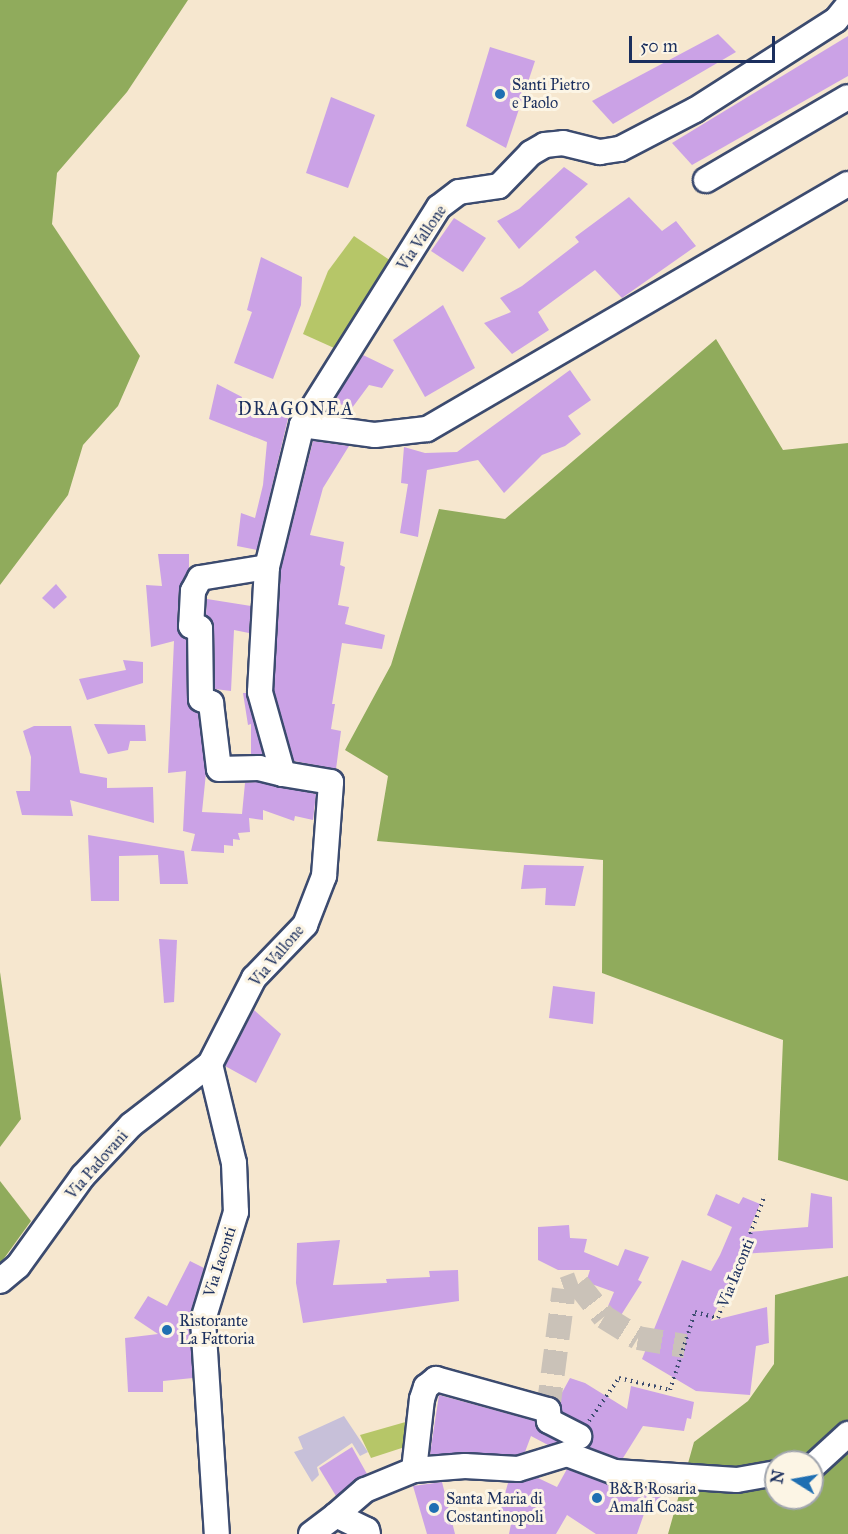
<!DOCTYPE html>
<style>
body{margin:0}
#map{position:relative;width:848px;height:1534px;overflow:hidden;background:#f6e7cf;font-family:"IM FELL Great Primer",serif}
div>[style]{position:absolute}
.industrial>*{inset:0;background:#c7c0d9}
.green>*{inset:0;background:#b6c668}
.forest>*{inset:0;background:#90ab5c}
.building>*{inset:0;background:#cba2e6}
.minor-tunnel>*{height:24px;margin-top:-12px;transform-origin:0;background:repeating-linear-gradient(90deg,#cac2b8 0 24px,transparent 0 36px)}
.path>*{height:4px;margin-top:-2px;transform-origin:0;background:repeating-linear-gradient(90deg,#3c4b6f 0 1.5px,transparent 0 6px)}
.roads{filter:drop-shadow(2px 0 #3c4b6f) drop-shadow(-2px 0 #3c4b6f) drop-shadow(0 2px #3c4b6f) drop-shadow(0 -2px #3c4b6f)}
.minor>*{height:24px;margin:-12px;padding:0 12px;transform-origin:12px;border-radius:12px;background:#fff}
.dots>*{width:16px;height:16px;translate:-50% -50%;box-sizing:border-box;border:3px solid #fcf5e5;border-radius:50%}
span{translate:-50% -50%;white-space:nowrap;text-align:center;line-height:1.15;-webkit-text-stroke:6px #fcf5e5;paint-order:stroke}
.poi-label{font-size:16px;color:#1b2f5e}
.left{translate:0 -50%;text-align:left}
.street-label{font-size:16px;color:#1b2f5e}
.neighbourhood-label{font-size:18px;color:#1b2f5e;letter-spacing:1.5px}
.north{position:absolute;left:764px;top:1450px;width:60px;height:60px;box-sizing:border-box;background:#fcf5e5;border:2px solid #a2a6af;border-radius:50%;rotate:281deg;font-size:16px;font-weight:700;line-height:24px;text-align:center;color:#1b2f5e}
.north::after{content:'';display:block;margin:auto;width:21px;height:27px;background:#1f6fb2;clip-path:polygon(50% 0,100% 100%,50% 72%,0 100%)}
.scale{position:absolute;left:629px;top:36px;width:146px;height:27px;box-sizing:border-box;border:3px solid #1b2f5e;border-top:0;padding-left:8px;font-size:18px;line-height:21px;white-space:nowrap;color:#1b2f5e;-webkit-text-stroke:4px #fcf5e5;paint-order:stroke}
</style>
<div id="map">
<div class="industrial">
<i style="clip-path:polygon(344px 1416px,368px 1452px,360px 1456px,352px 1443px,317px 1467px,319px 1475px,312px 1482px,294px 1452px,303px 1449px,298px 1437px)"></i>
</div>
<div class="green">
<i style="clip-path:polygon(354px 236px,397px 265px,343px 352px,303px 334px,328px 271px)"></i>
<i style="clip-path:polygon(409px 1421px,414px 1444px,371px 1458px,360px 1435px)"></i>
</div>
<div class="forest">
<i style="clip-path:polygon(0 0,188px 0,127px 92px,57px 173px,52px 224px,140px 356px,118px 406px,83px 445px,68px 495px,0 585px)"></i>
<i style="clip-path:polygon(716px 339px,783px 450px,848px 443px,848px 1181px,778px 1160px,783px 1040px,602px 973px,603px 860px,377px 841px,388px 776px,345px 750px,391px 665px,439px 509px,505px 519px)"></i>
<i style="clip-path:polygon(0 972px,21px 1119px,0 1147px)"></i>
<i style="clip-path:polygon(0 1181px,31px 1221px,0 1264px)"></i>
<i style="clip-path:polygon(evenodd,848px 1276px,848px 1534px,668px 1534px,694px 1442px,748px 1401px,774px 1364px,775px 1295px,848px 1276px,776px 1462px,812px 1462px,812px 1498px,776px 1498px,776px 1462px)"></i>
</div>
<div class="building">
<i style="clip-path:polygon(718px 34px,736px 52px,613px 124px,592px 101px)"></i>
<i style="clip-path:polygon(848px 36px,848px 76px,692px 165px,672px 143px)"></i>
<i style="clip-path:polygon(490px 47px,535px 61px,506px 148px,466px 126px)"></i>
<i style="clip-path:polygon(331px 97px,375px 115px,348px 188px,306px 173px)"></i>
<i style="clip-path:polygon(564px 167px,588px 184px,519px 249px,497px 221px,519px 209px)"></i>
<i style="clip-path:polygon(629px 197px,662px 231px,676px 221px,696px 246px,622px 298px,595px 270px,538px 312px,549px 330px,512px 354px,484px 323px,511px 312px,500px 298px,522px 286px,579px 242px,575px 237px)"></i>
<i style="clip-path:polygon(454px 218px,486px 238px,463px 272px,431px 251px)"></i>
<i style="clip-path:polygon(261px 257px,302px 277px,301px 305px,273px 379px,234px 363px,252px 312px,247px 310px)"></i>
<i style="clip-path:polygon(443px 305px,475px 368px,425px 397px,393px 340px)"></i>
<i style="clip-path:polygon(363px 355px,394px 370px,382px 388px,369px 385px,352px 408px,333px 402px)"></i>
<i style="clip-path:polygon(570px 370px,591px 400px,568px 416px,581px 434px,565px 446px,542px 455px,504px 493px,478px 460px,427px 470px,418px 537px,400px 533px,408px 484px,401px 483px,404px 447px,425px 453px,457px 452px)"></i>
<i style="clip-path:polygon(217px 384px,242px 397px,240px 405px,289px 414px,257px 550px,237px 546px,241px 513px,255px 518px,263px 485px,267px 442px,209px 419px)"></i>
<i style="clip-path:polygon(313px 441px,349px 446px,323px 488px,310px 535px,344px 542px,340px 565px,345px 567px,338px 605px,349px 607px,345px 624px,385px 635px,382px 649px,342px 643px,332px 704px,335px 704px,331px 729px,341px 731px,336px 769px,294px 761px,274px 690px,281px 569px)"></i>
<i style="clip-path:polygon(158px 554px,189px 554px,189px 569px,179px 590px,177px 625px,186px 639px,187px 700px,198px 713px,206px 773px,202px 812px,242px 814px,245px 783px,257px 782px,316px 794px,313px 820px,295px 816px,294px 821px,263px 810px,263px 820px,249px 818px,250px 832px,238px 833px,240px 840px,233px 839px,233px 846px,224px 845px,224px 853px,191px 851px,195px 834px,183px 831px,186px 771px,168px 773px,174px 641px,151px 647px,146px 585px,162px 586px)"></i>
<i style="clip-path:polygon(56px 584px,67px 597px,54px 609px,42px 598px)"></i>
<i style="clip-path:polygon(207px 599px,251px 606px,249px 633px,234px 630px,231px 691px,215px 689px,214px 628px,206px 615px)"></i>
<i style="clip-path:polygon(123px 660px,143px 662px,143px 683px,87px 700px,79px 679px,126px 670px)"></i>
<i style="clip-path:polygon(243px 693px,246px 693px,263px 754px,251px 754px,251px 724px,248px 725px)"></i>
<i style="clip-path:polygon(94px 724px,145px 725px,146px 741px,130px 741px,128px 750px,108px 754px)"></i>
<i style="clip-path:polygon(34px 726px,71px 726px,80px 773px,107px 778px,107px 788px,153px 787px,154px 823px,70px 800px,73px 816px,22px 815px,16px 791px,30px 791px,31px 757px,23px 731px)"></i>
<i style="clip-path:polygon(88px 835px,184px 851px,188px 884px,160px 884px,158px 855px,119px 856px,119px 901px,91px 901px)"></i>
<i style="clip-path:polygon(524px 865px,584px 866px,575px 906px,545px 905px,546px 888px,521px 889px)"></i>
<i style="clip-path:polygon(159px 939px,177px 940px,174px 1002px,164px 1003px)"></i>
<i style="clip-path:polygon(553px 986px,595px 992px,593px 1024px,549px 1018px)"></i>
<i style="clip-path:polygon(254px 1010px,281px 1034px,256px 1083px,225px 1066px)"></i>
<i style="clip-path:polygon(811px 1193px,832px 1197px,833px 1248px,742px 1254px,711px 1321px,767px 1307px,769px 1343px,756px 1346px,750px 1395px,696px 1391px,642px 1359px,682px 1260px,711px 1271px,720px 1255px,732px 1227px,707px 1215px,716px 1194px,739px 1204px,743px 1197px,760px 1204px,748px 1232px,808px 1227px)"></i>
<i style="clip-path:polygon(569px 1225px,570px 1238px,587px 1239px,584px 1252px,618px 1266px,625px 1249px,649px 1257px,638px 1280px,642px 1282px,618px 1320px,606px 1311px,614px 1292px,586px 1282px,590px 1270px,558px 1270px,538px 1260px,538px 1227px)"></i>
<i style="clip-path:polygon(340px 1240px,333px 1285px,387px 1283px,386px 1279px,430px 1277px,429px 1271px,458px 1270px,459px 1301px,303px 1323px,296px 1283px,297px 1243px)"></i>
<i style="clip-path:polygon(190px 1261px,204px 1268px,189px 1321px,193px 1378px,163px 1381px,163px 1392px,128px 1392px,125px 1338px,158px 1334px,134px 1318px,148px 1296px,167px 1306px)"></i>
<i style="clip-path:polygon(570px 1378px,585px 1383px,627px 1409px,631px 1386px,694px 1402px,691px 1419px,687px 1418px,684px 1431px,643px 1426px,623px 1458px,618px 1458px,588px 1447px,593px 1436px,591px 1428px,562px 1412px,558px 1400px)"></i>
<i style="clip-path:polygon(439px 1395px,535px 1421px,542px 1433px,559px 1442px,548px 1445px,531px 1436px,525px 1452px,516px 1455px,430px 1454px)"></i>
<i style="clip-path:polygon(352px 1447px,367px 1474px,336px 1496px,319px 1468px)"></i>
<i style="clip-path:polygon(567px 1469px,614px 1486px,662px 1489px,658px 1512px,645px 1511px,637px 1534px,596px 1534px,567px 1515px,556px 1534px,509px 1534px,511px 1524px,497px 1522px,508px 1483px,538px 1478px,557px 1487px)"></i>
<i style="clip-path:polygon(442px 1482px,455px 1534px,427px 1534px,413px 1486px)"></i>
</div>
<div class="minor-tunnel">
<i style="left:548px;top:1410px;width:122px;rotate:-82.5deg"></i>
<i style="left:564px;top:1289px;width:15px;rotate:-20deg"></i>
<i style="left:578px;top:1284px;width:42px;rotate:51.8deg"></i>
<i style="left:604px;top:1317px;width:40px;rotate:32deg"></i>
<i style="left:638px;top:1338px;width:48px;rotate:9.7deg"></i>
</div>
<div class="path">
<i style="left:589px;top:1421px;width:52px;rotate:-55.1deg"></i>
<i style="left:619px;top:1378px;width:52px;rotate:13.2deg"></i>
<i style="left:670px;top:1390px;width:82px;rotate:-72.2deg"></i>
<i style="left:695px;top:1312px;width:24px;rotate:15deg"></i>
<i style="left:718px;top:1318px;width:132px;rotate:-69.1deg"></i>
</div>
<div class="roads">
<div class="minor">
<i style="left:706px;top:180px;width:164px;rotate:-30.3deg"></i>
<i style="left:302px;top:425px;width:257px;rotate:-57.9deg"></i>
<i style="left:439px;top:207px;width:25px;rotate:-37deg"></i>
<i style="left:459px;top:192px;width:40px;rotate:-8.5deg"></i>
<i style="left:499px;top:186px;width:46px;rotate:-45.9deg"></i>
<i style="left:531px;top:153px;width:16px;rotate:-30deg"></i>
<i style="left:545px;top:145px;width:18px;rotate:-6deg"></i>
<i style="left:563px;top:143px;width:38px;rotate:14deg"></i>
<i style="left:600px;top:152px;width:20px;rotate:-9deg"></i>
<i style="left:620px;top:149px;width:85px;rotate:-27.5deg"></i>
<i style="left:695px;top:110px;width:167px;rotate:-32.6deg"></i>
<i style="left:836px;top:20px;width:19px;rotate:-51deg"></i>
<i style="left:267px;top:567px;width:68px;rotate:170.7deg"></i>
<i style="left:200px;top:578px;width:15px;rotate:118deg"></i>
<i style="left:193px;top:591px;width:35px;rotate:93deg"></i>
<i style="left:191px;top:626px;width:9px;rotate:13deg"></i>
<i style="left:200px;top:628px;width:71px;rotate:89.2deg"></i>
<i style="left:201px;top:699px;width:11px;rotate:22deg"></i>
<i style="left:211px;top:703px;width:66px;rotate:83.1deg"></i>
<i style="left:219px;top:769px;width:40px;rotate:-1.4deg"></i>
<i style="left:259px;top:768px;width:25px;rotate:14deg"></i>
<i style="left:210px;top:1064px;width:102px;rotate:76.4deg"></i>
<i style="left:234px;top:1163px;width:49px;rotate:87.7deg"></i>
<i style="left:236px;top:1212px;width:113px;rotate:107deg"></i>
<i style="left:203px;top:1320px;width:214px;rotate:86.3deg"></i>
<i style="left:0;top:1281px;width:23px;rotate:-40deg"></i>
<i style="left:18px;top:1266px;width:111px;rotate:-54.2deg"></i>
<i style="left:83px;top:1176px;width:70px;rotate:-46.7deg"></i>
<i style="left:131px;top:1125px;width:100px;rotate:-37.7deg"></i>
<i style="left:210px;top:1064px;width:97px;rotate:-62.9deg"></i>
<i style="left:254px;top:978px;width:74px;rotate:-46.1deg"></i>
<i style="left:305px;top:925px;width:53px;rotate:-68.8deg"></i>
<i style="left:324px;top:876px;width:94px;rotate:-85.7deg"></i>
<i style="left:331px;top:782px;width:49px;rotate:-170.5deg"></i>
<i style="left:283px;top:774px;width:85px;rotate:-105.7deg"></i>
<i style="left:260px;top:692px;width:125px;rotate:-86.8deg"></i>
<i style="left:267px;top:567px;width:146px;rotate:-76.2deg"></i>
<i style="left:302px;top:425px;width:74px;rotate:7.8deg"></i>
<i style="left:375px;top:435px;width:52px;rotate:-6.6deg"></i>
<i style="left:427px;top:429px;width:487px;rotate:-30.2deg"></i>
<i style="left:812px;top:1467px;width:49px;rotate:-42.5deg"></i>
<i style="left:414px;top:1470px;width:71px;rotate:-83.6deg"></i>
<i style="left:422px;top:1399px;width:13px;rotate:-72deg"></i>
<i style="left:426px;top:1387px;width:13px;rotate:-39deg"></i>
<i style="left:436px;top:1379px;width:116px;rotate:15.5deg"></i>
<i style="left:548px;top:1410px;width:11px;rotate:85deg"></i>
<i style="left:549px;top:1421px;width:34px;rotate:27deg"></i>
<i style="left:336px;top:1515px;width:38px;rotate:-41deg"></i>
<i style="left:365px;top:1490px;width:53px;rotate:-22.2deg"></i>
<i style="left:414px;top:1470px;width:51px;rotate:-4.5deg"></i>
<i style="left:465px;top:1466px;width:53px;rotate:3.2deg"></i>
<i style="left:518px;top:1469px;width:51px;rotate:-17deg"></i>
<i style="left:567px;top:1454px;width:51px;rotate:20.6deg"></i>
<i style="left:615px;top:1472px;width:122px;rotate:3.8deg"></i>
<i style="left:737px;top:1480px;width:40px;rotate:-10deg"></i>
<i style="left:311px;top:1534px;width:31px;rotate:-37deg"></i>
<i style="left:336px;top:1515px;width:34px;rotate:26deg"></i>
<i style="left:367px;top:1530px;width:4px;rotate:76deg"></i>
</div>
</div>
<div class="dots">
<i style="left:500px;top:94px;background:#1f6fb2"></i>
<i style="left:167px;top:1330px;background:#1f6fb2"></i>
<i style="left:597px;top:1498px;background:#1f6fb2"></i>
<i style="left:434px;top:1508px;background:#1f6fb2"></i>
</div>
<div class="poi-label">
<span class="left" style="left:512px;top:94px">Santi Pietro<br>e Paolo</span>
<span class="left" style="left:179px;top:1330px">Ristorante<br>La Fattoria</span>
<span class="left" style="left:609px;top:1498px">B&amp;B Rosaria<br>Amalfi Coast</span>
<span class="left" style="left:446px;top:1508px">Santa Maria di<br>Costantinopoli</span>
</div>
<div class="street-label">
<span style="left:422px;top:238px;rotate:-56deg">Via Vallone</span>
<span style="left:277px;top:956px;rotate:-50deg">Via Vallone</span>
<span style="left:97px;top:1165px;rotate:-49deg">Via Padovani</span>
<span style="left:220px;top:1262px;rotate:-72deg">Via Iaconti</span>
<span style="left:736px;top:1273px;rotate:-68deg">Via Iaconti</span>
</div>
<div class="neighbourhood-label">
<span style="left:296px;top:409px">DRAGONEA</span>
</div>
<div class="north">N</div>
<div class="scale">50 m</div>
</div>
